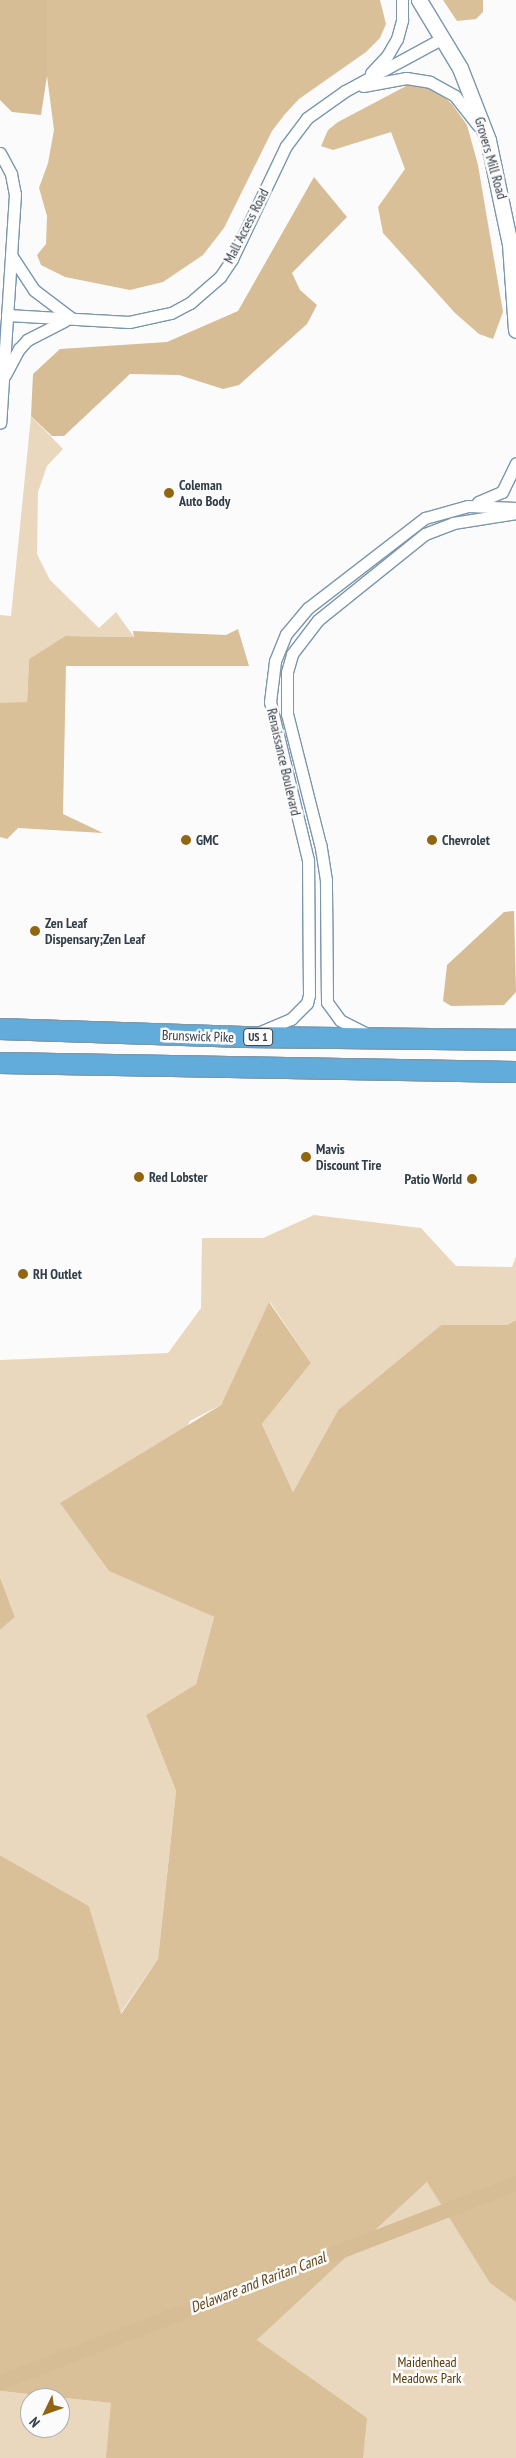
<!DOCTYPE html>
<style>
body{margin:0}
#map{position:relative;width:516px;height:2458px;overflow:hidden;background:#fbfbfb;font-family:"PT Sans Narrow",sans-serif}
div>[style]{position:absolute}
.green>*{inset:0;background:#ead8be}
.forest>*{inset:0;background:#dac098}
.water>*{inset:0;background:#d7bd95}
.canal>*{height:15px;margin:-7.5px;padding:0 7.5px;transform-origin:7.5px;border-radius:7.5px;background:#d7bd95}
.roads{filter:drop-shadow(1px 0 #7b97ac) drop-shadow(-1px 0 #7b97ac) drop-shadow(0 1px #7b97ac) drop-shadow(0 -1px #7b97ac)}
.minor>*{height:11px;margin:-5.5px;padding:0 5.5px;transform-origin:5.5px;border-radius:5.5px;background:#fff}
.tertiary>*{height:15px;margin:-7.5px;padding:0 7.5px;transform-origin:7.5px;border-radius:7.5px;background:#fff}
.trunk>*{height:20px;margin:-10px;padding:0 10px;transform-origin:10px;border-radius:10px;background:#62acdc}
.dots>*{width:14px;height:14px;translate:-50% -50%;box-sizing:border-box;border:2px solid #fbfbfb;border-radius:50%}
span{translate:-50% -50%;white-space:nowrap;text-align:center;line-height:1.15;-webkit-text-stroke:5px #fbfbfb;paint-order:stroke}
.shield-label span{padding:1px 4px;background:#fbfbfb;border:1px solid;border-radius:4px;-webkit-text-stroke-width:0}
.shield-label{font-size:12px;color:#323e47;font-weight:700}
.street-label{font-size:14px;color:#323e47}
.poi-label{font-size:14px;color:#323e47;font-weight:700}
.left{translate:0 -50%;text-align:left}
.right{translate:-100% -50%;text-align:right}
.park-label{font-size:14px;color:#593e0d}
.water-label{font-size:15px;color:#624718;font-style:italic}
.north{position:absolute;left:20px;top:2388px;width:50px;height:50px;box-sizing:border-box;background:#fbfbfb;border:1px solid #abafb3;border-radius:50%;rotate:228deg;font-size:14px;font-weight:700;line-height:20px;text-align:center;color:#323e47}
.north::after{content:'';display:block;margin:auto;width:18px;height:22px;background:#926611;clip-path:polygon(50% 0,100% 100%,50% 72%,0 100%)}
</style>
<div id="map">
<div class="green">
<i style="clip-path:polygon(31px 416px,63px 449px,47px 466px,38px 492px,37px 554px,50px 580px,99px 628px,116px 612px,134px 637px,65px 636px,29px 659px,27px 703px,0 703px,0 615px,11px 616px)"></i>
<i style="clip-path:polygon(314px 1215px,421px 1228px,456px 1266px,512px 1267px,516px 1256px,516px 1320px,507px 1325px,441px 1325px,338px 1410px,293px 1492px,262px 1424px,311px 1363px,270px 1302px,221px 1405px,190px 1421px,110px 1571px,214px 1617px,196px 1684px,146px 1715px,176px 1791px,158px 1959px,120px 2014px,89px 1906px,0 1855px,0 1630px,15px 1617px,0 1577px,0 1360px,168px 1353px,201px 1308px,202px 1238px,263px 1238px)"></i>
<i style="clip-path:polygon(evenodd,427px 2182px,516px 2243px,516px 2458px,0 2458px,0 2391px,111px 2403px,261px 2343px,257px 2340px,427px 2182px,30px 2398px,60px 2398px,60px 2428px,30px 2428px,30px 2398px)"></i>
</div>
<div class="forest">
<i style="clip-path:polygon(47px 0,380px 0,386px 24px,380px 38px,366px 52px,299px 99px,285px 114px,272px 131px,224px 228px,203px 255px,163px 282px,130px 290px,65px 277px,41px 265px,37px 255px,46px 244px,47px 216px,39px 188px,48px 163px,54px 130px,47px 76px)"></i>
<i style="clip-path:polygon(443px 0,483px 0,483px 12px,476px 19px,457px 21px)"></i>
<i style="clip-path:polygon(410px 84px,427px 86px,437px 91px,452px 104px,467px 125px,478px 165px,503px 312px,493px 339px,479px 334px,455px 313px,383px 233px,378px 207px,405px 169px,391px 132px,333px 150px,321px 146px,328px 130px,338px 122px)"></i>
<i style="clip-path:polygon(238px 629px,249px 666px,66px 666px,63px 814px,103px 833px,18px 828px,7px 839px,0 837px,0 703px,27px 702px,29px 659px,65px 636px,134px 637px,133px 631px,226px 635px)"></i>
<i style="clip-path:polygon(269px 1302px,311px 1363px,262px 1424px,293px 1492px,338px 1410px,441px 1325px,507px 1325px,516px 1320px,516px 2302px,490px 2283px,427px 2182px,257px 2340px,367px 2418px,363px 2458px,106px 2458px,111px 2403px,0 2391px,0 1855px,89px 1906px,121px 2014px,158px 1959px,176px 1791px,146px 1715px,196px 1684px,214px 1617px,109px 1571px,60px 1503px,221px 1405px)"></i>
<i style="clip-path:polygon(0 1577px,15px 1617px,0 1630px)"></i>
</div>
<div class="water">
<i style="clip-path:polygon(0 0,47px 0,47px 76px,41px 115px,12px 112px,0 100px)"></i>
<i style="clip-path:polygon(314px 177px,347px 217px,292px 273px,300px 290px,317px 305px,307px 324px,239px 385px,223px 389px,179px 375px,130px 374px,64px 436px,52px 436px,31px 416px,33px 374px,60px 349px,167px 342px,238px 311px)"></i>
<i style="clip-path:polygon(514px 911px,516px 992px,504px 1005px,451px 1006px,443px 1001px,447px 965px,504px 912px)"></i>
</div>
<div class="canal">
<i style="left:0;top:2382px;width:553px;rotate:-21.09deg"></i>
</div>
<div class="roads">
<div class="minor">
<i style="left:371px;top:73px;width:23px;rotate:-47deg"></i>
<i style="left:387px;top:56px;width:20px;rotate:-60deg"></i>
<i style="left:397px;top:39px;width:20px;rotate:-75deg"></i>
<i style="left:402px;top:20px;width:20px;rotate:-90deg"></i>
<i style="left:363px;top:86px;width:44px;rotate:-10.5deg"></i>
<i style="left:406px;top:78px;width:24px;rotate:9deg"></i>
<i style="left:430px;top:82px;width:29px;rotate:29deg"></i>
<i style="left:455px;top:96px;width:37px;rotate:52deg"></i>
<i style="left:0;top:153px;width:24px;rotate:62deg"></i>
<i style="left:11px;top:174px;width:20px;rotate:79deg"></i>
<i style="left:15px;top:194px;width:229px;rotate:93.7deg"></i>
<i style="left:11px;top:255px;width:42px;rotate:56.7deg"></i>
<i style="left:34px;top:290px;width:46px;rotate:37.1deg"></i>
<i style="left:7px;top:315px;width:122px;rotate:3.3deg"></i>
<i style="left:129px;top:322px;width:43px;rotate:-12.1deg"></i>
<i style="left:171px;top:313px;width:21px;rotate:-28deg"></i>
<i style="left:190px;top:303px;width:40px;rotate:-41deg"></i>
<i style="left:220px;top:277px;width:22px;rotate:-56deg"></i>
<i style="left:232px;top:259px;width:125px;rotate:-64.5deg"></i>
<i style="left:286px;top:146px;width:35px;rotate:-53deg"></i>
<i style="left:307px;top:118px;width:47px;rotate:-35.4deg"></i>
<i style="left:345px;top:91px;width:111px;rotate:-28.4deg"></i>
<i style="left:5px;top:375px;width:30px;rotate:-62deg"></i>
<i style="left:19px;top:349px;width:12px;rotate:-48deg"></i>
<i style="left:27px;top:340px;width:42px;rotate:-27.2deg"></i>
<i style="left:478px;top:502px;width:26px;rotate:-23deg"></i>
<i style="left:502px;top:492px;width:32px;rotate:-64deg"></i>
<i style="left:260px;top:1032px;width:34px;rotate:-23deg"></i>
<i style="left:291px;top:1019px;width:23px;rotate:-45deg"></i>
<i style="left:307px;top:1003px;width:8px;rotate:-76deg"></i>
<i style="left:309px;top:995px;width:135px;rotate:-90.4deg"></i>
<i style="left:308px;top:860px;width:163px;rotate:-103.5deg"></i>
<i style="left:270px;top:702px;width:41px;rotate:-83deg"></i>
<i style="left:275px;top:661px;width:29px;rotate:-68deg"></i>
<i style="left:286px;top:634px;width:34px;rotate:-50deg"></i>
<i style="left:308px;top:608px;width:148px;rotate:-37.6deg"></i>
<i style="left:425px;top:518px;width:45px;rotate:-15.6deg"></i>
<i style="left:468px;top:506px;width:48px;rotate:2.4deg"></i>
<i style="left:367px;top:1034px;width:30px;rotate:-153deg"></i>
<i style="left:340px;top:1020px;width:22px;rotate:-126deg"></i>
<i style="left:327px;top:1002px;width:122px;rotate:-90.5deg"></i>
<i style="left:326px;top:880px;width:36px;rotate:-99deg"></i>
<i style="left:320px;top:844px;width:134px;rotate:-104.2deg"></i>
<i style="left:287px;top:714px;width:42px;rotate:-90deg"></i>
<i style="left:287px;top:672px;width:19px;rotate:-74deg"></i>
<i style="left:292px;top:654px;width:43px;rotate:-52.6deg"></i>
<i style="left:318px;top:620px;width:137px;rotate:-38.8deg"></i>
<i style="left:425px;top:534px;width:30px;rotate:-21deg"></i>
<i style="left:453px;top:523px;width:64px;rotate:-9deg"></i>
</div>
<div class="tertiary">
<i style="left:419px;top:0;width:79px;rotate:58.9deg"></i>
<i style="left:460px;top:68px;width:77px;rotate:68.7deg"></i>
<i style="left:488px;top:140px;width:106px;rotate:78.1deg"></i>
<i style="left:510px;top:244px;width:86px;rotate:86deg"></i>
</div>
<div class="trunk">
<i style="left:0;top:1029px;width:244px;rotate:1.9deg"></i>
<i style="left:244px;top:1037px;width:272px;rotate:0.6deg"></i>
<i style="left:0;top:1063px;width:516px;rotate:1deg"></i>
</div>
</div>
<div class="dots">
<i style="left:169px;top:493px;background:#926611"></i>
<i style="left:186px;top:840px;background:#926611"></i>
<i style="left:432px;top:840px;background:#926611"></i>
<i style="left:35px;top:931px;background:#926611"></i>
<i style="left:306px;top:1157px;background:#926611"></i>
<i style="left:139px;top:1177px;background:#926611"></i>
<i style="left:472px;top:1179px;background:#926611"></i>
<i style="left:23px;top:1274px;background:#926611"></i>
</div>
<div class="shield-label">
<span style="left:258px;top:1037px">US 1</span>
</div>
<div class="street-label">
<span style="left:491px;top:158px;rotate:74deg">Grovers Mill Road</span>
<span style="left:246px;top:226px;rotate:-63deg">Mall Access Road</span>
<span style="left:284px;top:762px;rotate:77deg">Renaissance Boulevard</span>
<span style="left:198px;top:1036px;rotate:2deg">Brunswick Pike</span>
</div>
<div class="poi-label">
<span class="left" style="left:179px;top:493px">Coleman<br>Auto Body</span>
<span class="left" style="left:196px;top:840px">GMC</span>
<span class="left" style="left:442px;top:840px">Chevrolet</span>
<span class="left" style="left:45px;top:931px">Zen Leaf<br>Dispensary;Zen Leaf</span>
<span class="left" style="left:316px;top:1157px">Mavis<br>Discount Tire</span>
<span class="left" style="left:149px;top:1177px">Red Lobster</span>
<span class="right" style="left:462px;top:1179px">Patio World</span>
<span class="left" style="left:33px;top:1274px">RH Outlet</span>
</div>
<div class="park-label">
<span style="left:427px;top:2370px">Maidenhead<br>Meadows Park</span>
</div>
<div class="water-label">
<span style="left:258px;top:2282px;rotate:-21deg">Delaware and Raritan Canal</span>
</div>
<div class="north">N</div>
</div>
